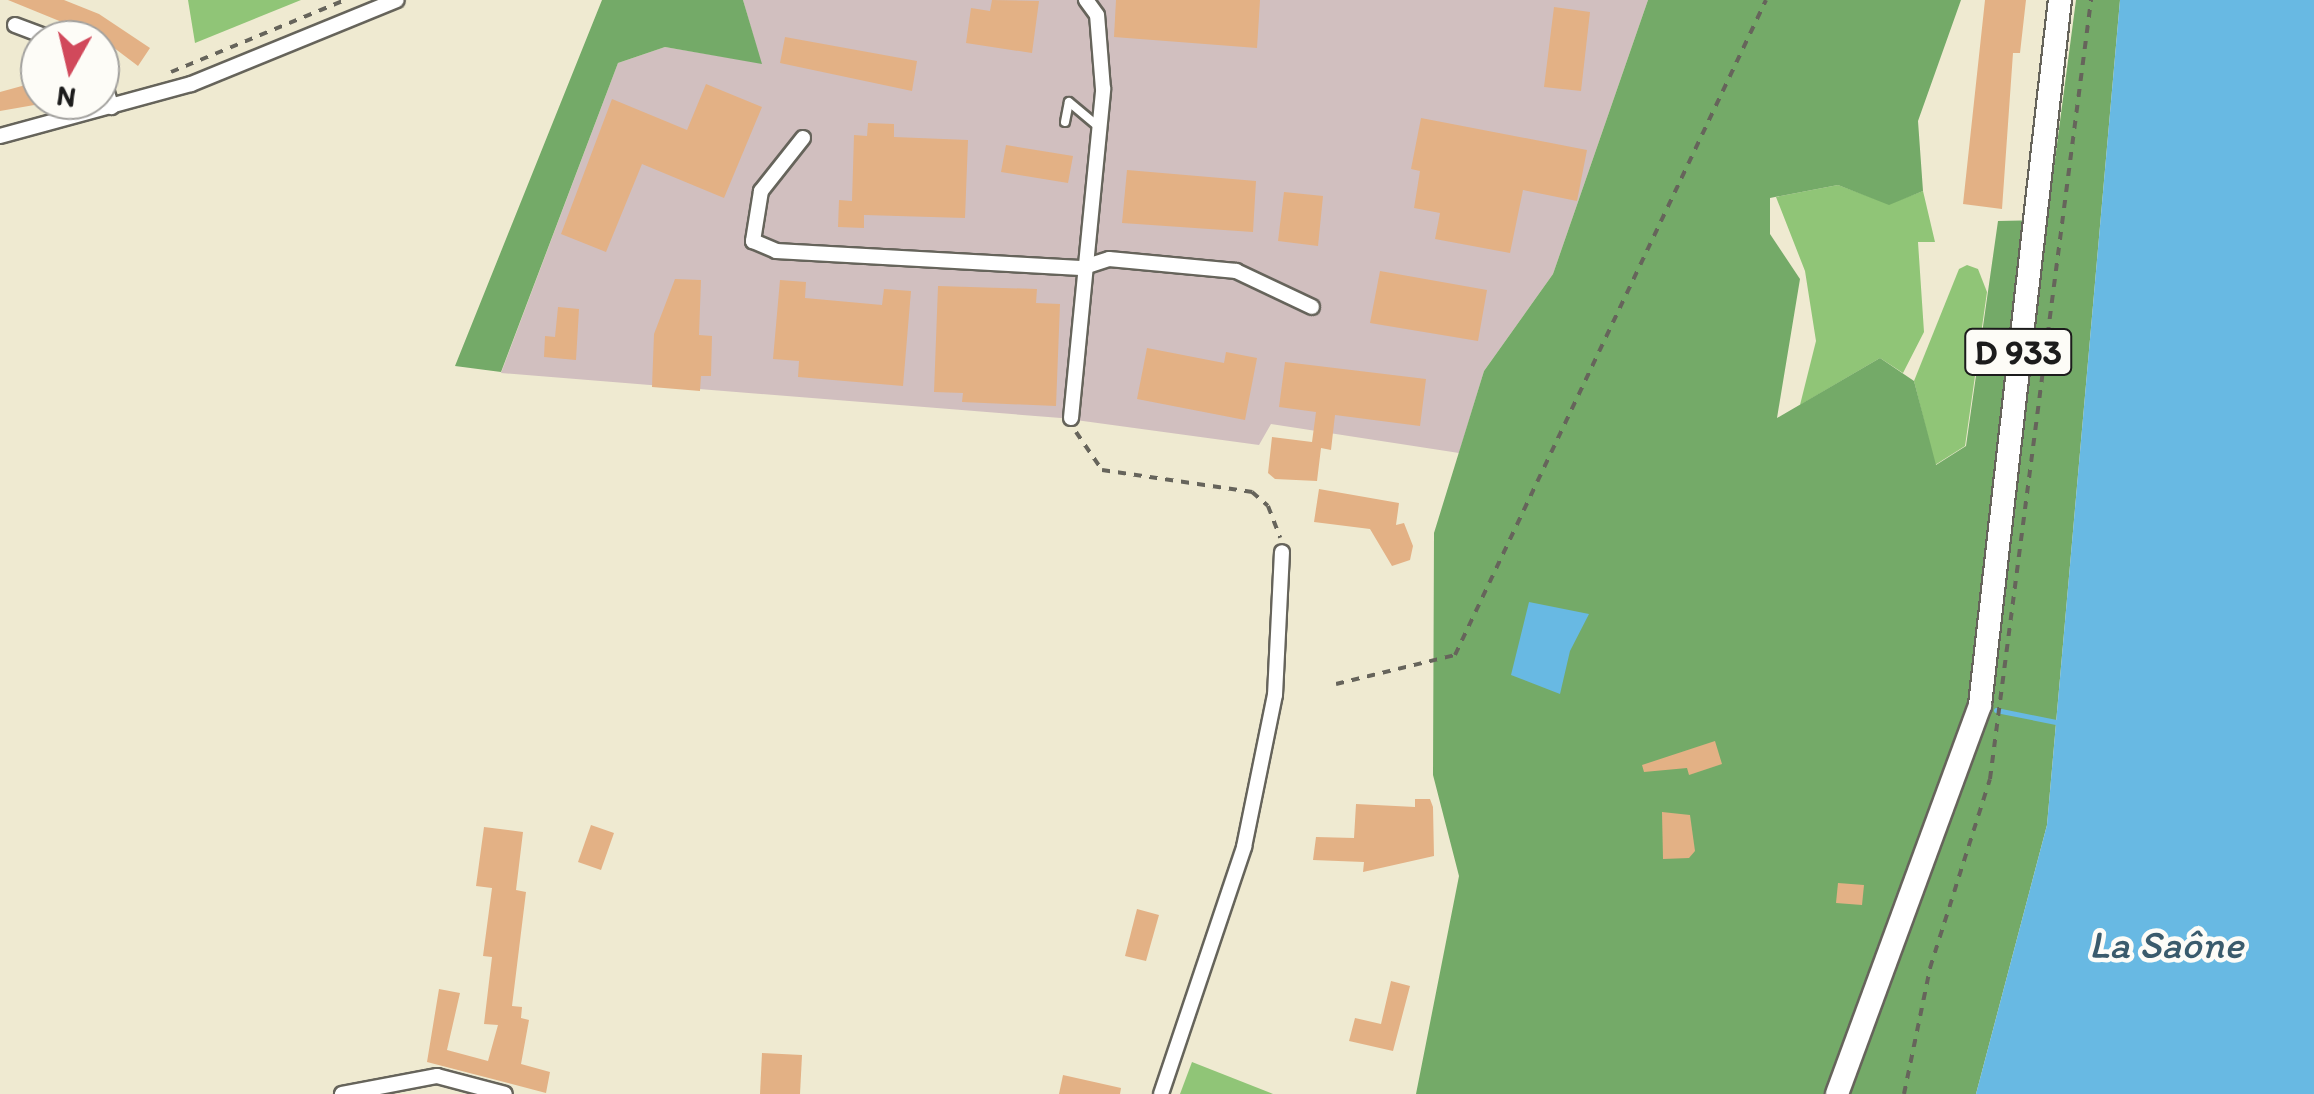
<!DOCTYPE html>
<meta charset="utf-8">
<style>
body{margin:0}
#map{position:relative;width:2314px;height:1094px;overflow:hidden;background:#efead1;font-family:Itim,sans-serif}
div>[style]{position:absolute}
.industrial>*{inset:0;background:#d1bfbf}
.green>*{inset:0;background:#90c577}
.forest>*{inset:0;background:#74aa68}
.water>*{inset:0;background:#68b9e3}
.stream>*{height:5px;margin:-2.5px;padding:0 2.5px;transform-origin:2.5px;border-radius:2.5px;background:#68b9e3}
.building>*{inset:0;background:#e3b185}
.path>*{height:4px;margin-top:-2px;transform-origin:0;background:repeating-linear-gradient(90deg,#66645b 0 8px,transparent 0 16px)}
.roads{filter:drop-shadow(2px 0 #66645b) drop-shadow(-2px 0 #66645b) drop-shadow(0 2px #66645b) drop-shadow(0 -2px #66645b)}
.lane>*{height:8px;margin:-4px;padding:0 4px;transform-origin:4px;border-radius:4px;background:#fff}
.street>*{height:14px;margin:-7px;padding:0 7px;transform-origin:7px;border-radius:7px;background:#fff}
.primary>*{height:22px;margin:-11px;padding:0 11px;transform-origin:11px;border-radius:11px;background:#fff}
span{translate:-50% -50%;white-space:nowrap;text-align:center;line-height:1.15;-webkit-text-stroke:9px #fdfcf7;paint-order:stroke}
.shield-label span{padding:2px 8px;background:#fdfcf7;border:2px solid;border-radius:8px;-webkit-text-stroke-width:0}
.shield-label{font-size:35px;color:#1c1c1c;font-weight:700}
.water-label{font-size:40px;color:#3a5b6c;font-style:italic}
.north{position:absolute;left:20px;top:20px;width:100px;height:100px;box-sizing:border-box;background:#fdfcf7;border:2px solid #a3a29f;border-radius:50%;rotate:188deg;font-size:28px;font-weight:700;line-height:40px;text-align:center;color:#1c1c1c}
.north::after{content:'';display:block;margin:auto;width:35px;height:45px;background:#d1495b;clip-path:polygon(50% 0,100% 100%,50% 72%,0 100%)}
</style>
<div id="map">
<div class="industrial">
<i style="clip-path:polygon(743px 0,1648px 0,1553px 274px,1484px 371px,1459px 453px,1271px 424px,1259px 445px,1061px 418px,501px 373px,618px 63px,665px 47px,761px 63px)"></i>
</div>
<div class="green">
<i style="clip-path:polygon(188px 0,301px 0,195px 43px)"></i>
<i style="clip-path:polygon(1838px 185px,1889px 204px,1923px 191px,1935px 242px,1918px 242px,1924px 332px,1903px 373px,1880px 358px,1800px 405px,1816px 341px,1805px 271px,1776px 197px)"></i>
<i style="clip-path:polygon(1967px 265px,1978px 269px,1987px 292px,1965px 446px,1935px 465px,1914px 381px,1959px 269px)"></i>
<i style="clip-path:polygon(1192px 1062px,1273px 1094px,1180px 1094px)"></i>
</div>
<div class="forest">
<i style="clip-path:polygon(602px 0,743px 0,762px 64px,665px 47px,618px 63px,501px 372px,455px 366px)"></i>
<i style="clip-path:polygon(1648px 0,1961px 0,1918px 121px,1923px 191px,1889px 205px,1838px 185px,1770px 198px,1770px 234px,1800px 279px,1777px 418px,1880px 358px,1914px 381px,1936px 465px,1966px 446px,1998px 221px,2047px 220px,2076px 0,2120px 0,2047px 825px,1976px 1094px,1416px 1094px,1459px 876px,1433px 775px,1434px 533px,1484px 371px,1553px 274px)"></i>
</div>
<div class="water">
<i style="clip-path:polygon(2120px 0,2314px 0,2314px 1094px,1976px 1094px,2047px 825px)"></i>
<i style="clip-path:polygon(1529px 602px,1589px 614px,1570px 651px,1560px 694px,1511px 675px)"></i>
</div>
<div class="stream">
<i style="left:1996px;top:710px;width:61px;rotate:11.3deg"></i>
</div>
<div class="building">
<i style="clip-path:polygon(8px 0,64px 0,99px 14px,150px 48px,138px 66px,101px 38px)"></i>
<i style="clip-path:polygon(992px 0,1039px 1px,1032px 53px,966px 43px,971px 8px,990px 11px)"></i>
<i style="clip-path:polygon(1116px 0,1260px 0,1257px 48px,1114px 37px)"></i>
<i style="clip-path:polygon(1985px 0,2026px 0,2020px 53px,2013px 53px,2002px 209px,1963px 204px)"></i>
<i style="clip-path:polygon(1554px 7px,1590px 12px,1581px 91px,1544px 87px)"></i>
<i style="clip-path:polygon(785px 37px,917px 61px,912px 91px,780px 63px)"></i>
<i style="clip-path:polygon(40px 81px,40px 104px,0 111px,0 92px)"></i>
<i style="clip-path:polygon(706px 84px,762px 107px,724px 198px,642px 164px,606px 252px,561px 234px,612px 99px,687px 130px)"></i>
<i style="clip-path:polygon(1421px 118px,1587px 150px,1577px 201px,1523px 190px,1510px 253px,1435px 239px,1440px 213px,1414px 208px,1420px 171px,1411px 169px)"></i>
<i style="clip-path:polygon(868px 123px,894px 124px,894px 137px,968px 140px,965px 218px,864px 215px,864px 228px,838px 227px,839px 200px,852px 201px,854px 135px,867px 136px)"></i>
<i style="clip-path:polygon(1006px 145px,1073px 156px,1068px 183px,1001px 172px)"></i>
<i style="clip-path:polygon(1127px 170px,1256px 181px,1253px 232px,1122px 223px)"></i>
<i style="clip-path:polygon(1284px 192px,1323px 196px,1318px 246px,1278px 241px)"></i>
<i style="clip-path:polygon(1380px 271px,1487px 290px,1478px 341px,1370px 323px)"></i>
<i style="clip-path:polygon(675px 279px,701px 280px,699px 335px,712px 336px,711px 376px,701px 376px,700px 391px,652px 387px,654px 334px)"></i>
<i style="clip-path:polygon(780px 280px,806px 282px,805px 298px,882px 305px,884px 289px,911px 291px,903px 386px,798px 377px,799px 361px,773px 359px)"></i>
<i style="clip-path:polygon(938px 286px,1037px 289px,1036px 303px,1060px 304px,1056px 406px,962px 402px,963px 393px,934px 392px)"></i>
<i style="clip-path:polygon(558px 307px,579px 309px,576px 360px,544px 357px,545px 336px,555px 337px)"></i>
<i style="clip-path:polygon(1147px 348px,1224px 363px,1226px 352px,1257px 358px,1245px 420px,1137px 399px)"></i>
<i style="clip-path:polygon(1285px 362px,1426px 379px,1420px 426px,1335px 415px,1331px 450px,1321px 448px,1317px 481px,1275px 479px,1268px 473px,1272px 437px,1312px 442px,1316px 412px,1279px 407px)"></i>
<i style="clip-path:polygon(1319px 489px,1399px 503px,1396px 525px,1404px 523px,1413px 546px,1410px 560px,1392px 566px,1370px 529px,1314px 522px)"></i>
<i style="clip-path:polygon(1715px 741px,1722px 764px,1689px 775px,1687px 768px,1644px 772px,1642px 765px)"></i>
<i style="clip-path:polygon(1415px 799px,1430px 799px,1433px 807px,1434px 856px,1363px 872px,1364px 862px,1313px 860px,1316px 837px,1354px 838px,1356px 804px,1415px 807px)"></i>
<i style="clip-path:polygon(1662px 812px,1690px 815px,1695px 851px,1689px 858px,1663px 859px)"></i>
<i style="clip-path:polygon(591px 825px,614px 833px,601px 870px,578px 862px)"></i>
<i style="clip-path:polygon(484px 827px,523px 832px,516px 890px,526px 892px,512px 1006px,522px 1007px,521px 1018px,529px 1020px,521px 1064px,550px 1072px,546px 1093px,427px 1062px,439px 989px,460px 993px,447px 1050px,488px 1061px,498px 1025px,484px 1024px,492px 957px,483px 956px,492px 888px,476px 886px)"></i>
<i style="clip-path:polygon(1838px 883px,1864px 885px,1862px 905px,1836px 903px)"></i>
<i style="clip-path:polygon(1137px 909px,1159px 915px,1146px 961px,1125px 956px)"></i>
<i style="clip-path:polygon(1391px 981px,1410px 986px,1393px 1051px,1349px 1041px,1355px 1018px,1381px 1024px)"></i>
<i style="clip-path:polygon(762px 1053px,802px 1055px,800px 1094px,760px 1094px)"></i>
<i style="clip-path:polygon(1063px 1075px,1121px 1088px,1120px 1094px,1059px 1094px)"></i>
</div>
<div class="path">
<i style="left:171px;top:72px;width:188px;rotate:-22.5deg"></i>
<i style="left:1076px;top:432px;width:46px;rotate:55.6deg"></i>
<i style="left:1102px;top:470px;width:152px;rotate:8.3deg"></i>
<i style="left:1252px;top:492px;width:21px;rotate:41deg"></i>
<i style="left:1268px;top:506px;width:34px;rotate:69deg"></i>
<i style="left:1336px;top:684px;width:122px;rotate:-13.7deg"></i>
<i style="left:1455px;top:655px;width:725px;rotate:-64.6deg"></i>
<i style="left:1904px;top:1094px;width:129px;rotate:-78.3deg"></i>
<i style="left:1930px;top:968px;width:198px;rotate:-72.4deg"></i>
<i style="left:1990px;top:779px;width:786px;rotate:-82.61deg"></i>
</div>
<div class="roads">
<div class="lane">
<i style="left:1065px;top:122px;width:20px;rotate:-79deg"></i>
<i style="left:1069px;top:102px;width:38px;rotate:40deg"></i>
</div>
<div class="street">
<i style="left:15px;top:25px;width:43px;rotate:20.6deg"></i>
<i style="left:100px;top:71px;width:38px;rotate:72deg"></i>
<i style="left:0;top:136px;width:198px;rotate:-15.2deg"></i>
<i style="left:191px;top:84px;width:222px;rotate:-22.2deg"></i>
<i style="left:803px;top:138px;width:68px;rotate:128.4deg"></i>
<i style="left:761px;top:191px;width:51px;rotate:99.1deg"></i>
<i style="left:753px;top:241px;width:25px;rotate:23deg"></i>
<i style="left:776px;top:251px;width:305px;rotate:3.2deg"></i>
<i style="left:1081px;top:268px;width:29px;rotate:-18deg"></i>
<i style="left:1109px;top:259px;width:128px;rotate:5.4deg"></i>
<i style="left:1236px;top:271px;width:84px;rotate:25.3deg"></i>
<i style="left:1071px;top:418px;width:331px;rotate:-84.4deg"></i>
<i style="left:1103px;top:89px;width:74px;rotate:-94.6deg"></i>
<i style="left:1097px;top:15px;width:19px;rotate:-126deg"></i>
<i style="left:342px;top:1094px;width:97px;rotate:-10.7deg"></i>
<i style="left:437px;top:1076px;width:70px;rotate:14.8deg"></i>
<i style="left:1161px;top:1094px;width:261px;rotate:-71.4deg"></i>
<i style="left:1244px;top:847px;width:155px;rotate:-78.5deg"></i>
<i style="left:1275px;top:695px;width:143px;rotate:-87.2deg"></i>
</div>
<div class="primary">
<i style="left:1837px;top:1094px;width:414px;rotate:-69.8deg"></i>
<i style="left:1980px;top:705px;width:710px;rotate:-83.53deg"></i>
</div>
</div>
<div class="shield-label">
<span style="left:2018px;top:352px">D 933</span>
</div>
<div class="water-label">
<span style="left:2166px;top:944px">La Saône</span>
</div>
<div class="north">N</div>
</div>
